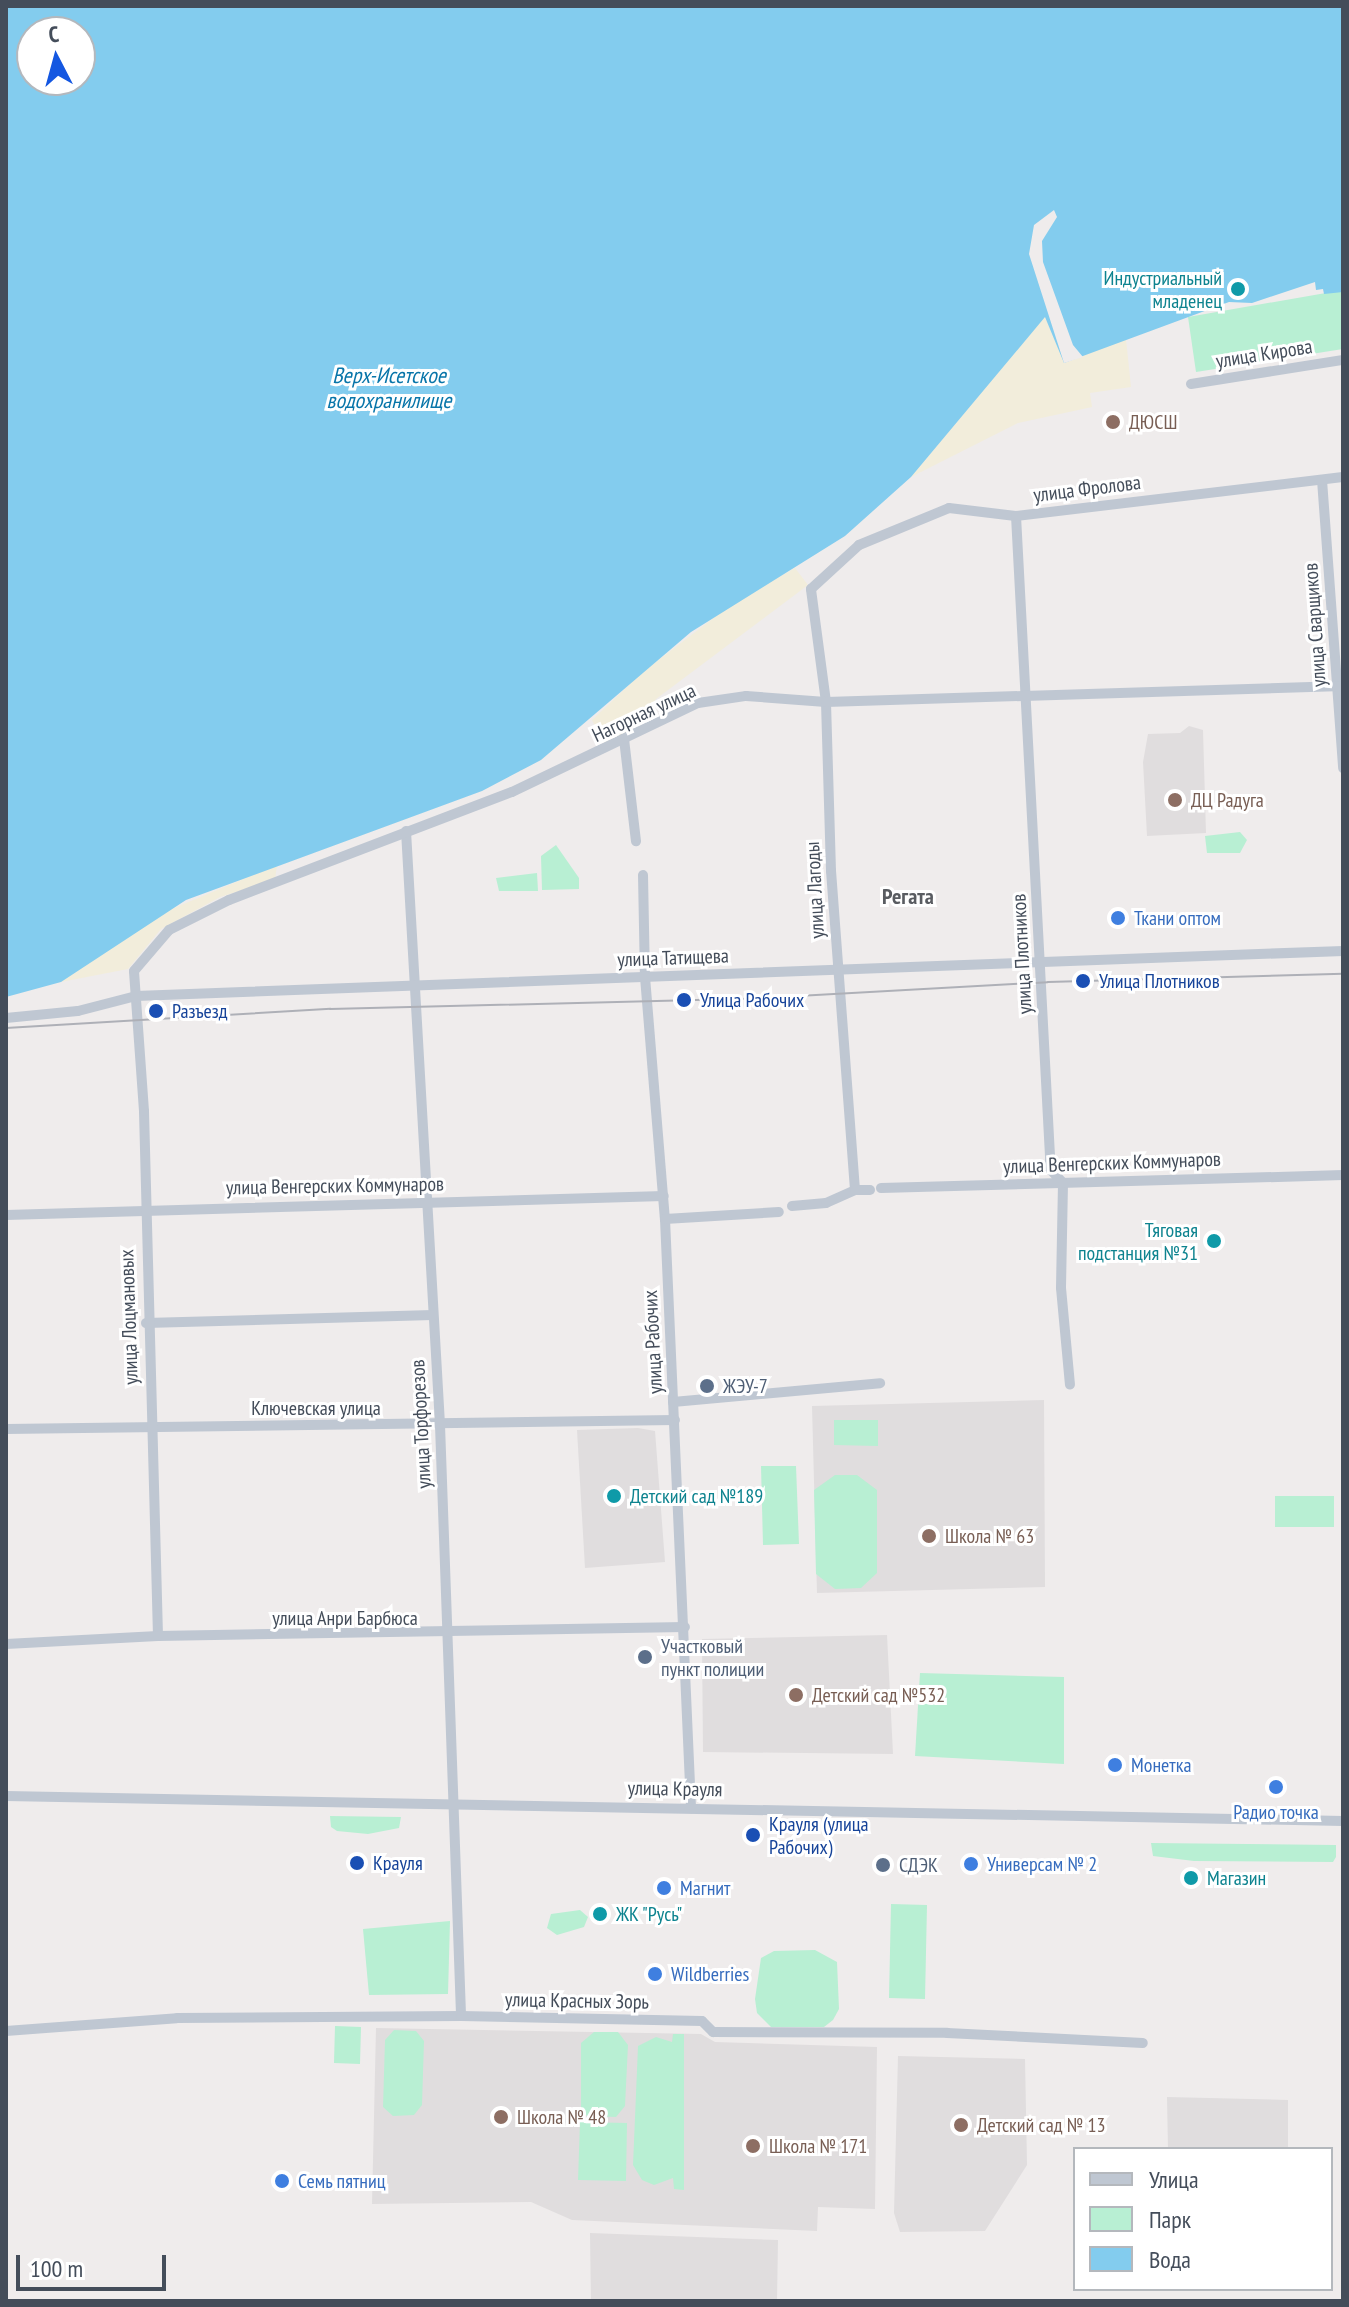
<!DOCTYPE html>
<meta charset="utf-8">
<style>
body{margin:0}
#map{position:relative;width:1349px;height:2307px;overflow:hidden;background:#efecec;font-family:"PT Sans Narrow",sans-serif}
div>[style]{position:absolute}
.education>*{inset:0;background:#e0ddde}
.green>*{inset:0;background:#b8efd3}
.sand>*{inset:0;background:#f2eddb}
.water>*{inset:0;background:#83ccee}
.pier>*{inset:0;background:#efecec}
.minor>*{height:10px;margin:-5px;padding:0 5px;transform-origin:5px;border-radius:5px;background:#bfc7d2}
.tram>*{height:2px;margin:-1px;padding:0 1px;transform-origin:1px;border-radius:1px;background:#aeb0b7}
.dots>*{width:22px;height:22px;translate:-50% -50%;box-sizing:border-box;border:4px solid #fff;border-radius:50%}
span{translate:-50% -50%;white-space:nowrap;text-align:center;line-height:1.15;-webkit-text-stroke:6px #fff;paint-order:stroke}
.culture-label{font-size:20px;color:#0d838f}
.right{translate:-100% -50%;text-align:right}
.left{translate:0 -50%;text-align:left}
.street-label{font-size:20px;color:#444d5a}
.education-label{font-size:20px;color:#785e54}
.shop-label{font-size:20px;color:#366cbe}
.transit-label{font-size:20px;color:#164399}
.service-label{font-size:20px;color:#4e5e75}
.water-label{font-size:22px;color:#0875a9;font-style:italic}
.neighbourhood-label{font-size:22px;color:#595c61;font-weight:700}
.frame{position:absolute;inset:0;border:8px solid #444d5a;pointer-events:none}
.legend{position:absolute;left:1073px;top:2147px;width:260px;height:144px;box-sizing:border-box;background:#fff;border:2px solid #b4b8bd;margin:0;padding:10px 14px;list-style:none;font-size:24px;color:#444d5a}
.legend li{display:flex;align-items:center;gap:16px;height:40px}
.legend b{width:40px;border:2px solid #b4b8bd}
.north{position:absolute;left:16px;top:16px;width:80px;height:80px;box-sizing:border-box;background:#fff;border:2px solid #b4b8bd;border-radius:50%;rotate:354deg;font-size:22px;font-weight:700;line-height:32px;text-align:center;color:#444d5a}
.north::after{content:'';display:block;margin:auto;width:28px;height:36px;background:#1457e1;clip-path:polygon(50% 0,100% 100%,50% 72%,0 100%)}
.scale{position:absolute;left:16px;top:2255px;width:150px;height:36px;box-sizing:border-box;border:4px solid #444d5a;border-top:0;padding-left:10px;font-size:24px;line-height:28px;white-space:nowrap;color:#444d5a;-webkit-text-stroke:6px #fff;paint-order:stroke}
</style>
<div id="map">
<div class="education">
<i style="clip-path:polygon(1189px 726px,1203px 730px,1206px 833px,1147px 836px,1143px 762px,1148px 734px,1180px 733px)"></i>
<i style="clip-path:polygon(1044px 1400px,1045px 1587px,817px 1593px,812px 1406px)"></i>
<i style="clip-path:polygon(638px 1428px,655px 1431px,665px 1562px,585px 1568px,577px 1430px)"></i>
<i style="clip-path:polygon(887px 1635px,893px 1754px,703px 1752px,702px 1639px)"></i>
<i style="clip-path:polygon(376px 2028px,701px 2034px,715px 2042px,877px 2047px,875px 2209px,818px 2207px,817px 2231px,572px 2220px,531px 2202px,372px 2204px)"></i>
<i style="clip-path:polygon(898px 2056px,1025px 2059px,1027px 2165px,985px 2231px,900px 2232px,894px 2213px)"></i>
<i style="clip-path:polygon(1167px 2097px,1288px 2100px,1288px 2149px,1168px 2149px)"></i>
<i style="clip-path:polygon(590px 2233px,778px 2240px,777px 2301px,591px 2301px)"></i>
</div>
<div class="green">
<i style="clip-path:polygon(1343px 290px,1343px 349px,1196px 372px,1188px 317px)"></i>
<i style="clip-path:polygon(1240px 832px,1247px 840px,1240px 853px,1207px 853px,1205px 836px)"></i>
<i style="clip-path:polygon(556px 845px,579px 878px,579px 889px,542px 890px,541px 856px)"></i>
<i style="clip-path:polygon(537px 873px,538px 891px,499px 891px,496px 878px)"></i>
<i style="clip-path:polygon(834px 1420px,878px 1420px,878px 1446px,834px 1445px)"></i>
<i style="clip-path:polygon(761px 1466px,796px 1466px,799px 1544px,763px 1545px)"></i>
<i style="clip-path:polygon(835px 1475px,857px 1475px,877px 1490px,877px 1573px,861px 1588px,835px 1589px,816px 1574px,814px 1490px)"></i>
<i style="clip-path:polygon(1275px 1496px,1334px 1496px,1334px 1527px,1275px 1527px)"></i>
<i style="clip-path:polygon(920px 1673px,1064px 1677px,1064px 1764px,915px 1756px)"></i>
<i style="clip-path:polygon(330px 1816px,401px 1817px,399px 1828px,368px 1834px,337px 1831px,331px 1827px)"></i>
<i style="clip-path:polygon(1151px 1843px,1336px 1845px,1336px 1857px,1333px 1862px,1194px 1861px,1153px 1856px)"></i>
<i style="clip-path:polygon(891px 1904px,927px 1905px,925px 1999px,889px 1998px)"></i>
<i style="clip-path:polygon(580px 1910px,588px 1917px,584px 1927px,557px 1935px,547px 1928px,551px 1914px)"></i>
<i style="clip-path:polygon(450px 1921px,448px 1994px,369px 1995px,363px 1929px)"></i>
<i style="clip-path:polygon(815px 1950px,837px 1962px,839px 2009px,833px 2020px,824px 2027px,771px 2027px,757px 2013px,755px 1999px,761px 1958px,774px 1951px)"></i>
<i style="clip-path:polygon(335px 2026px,361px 2027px,360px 2064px,334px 2063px)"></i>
<i style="clip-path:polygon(394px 2030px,416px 2031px,424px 2041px,422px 2105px,414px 2115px,393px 2116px,383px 2107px,385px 2040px)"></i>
<i style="clip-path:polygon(594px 2032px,618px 2032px,628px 2045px,625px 2106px,616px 2117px,587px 2116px,581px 2108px,581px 2043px)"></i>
<i style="clip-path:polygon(673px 2034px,684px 2034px,684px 2190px,674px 2189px,673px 2178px,654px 2185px,642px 2180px,633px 2165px,638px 2046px,656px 2037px,672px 2042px)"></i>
<i style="clip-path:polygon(580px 2122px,627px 2123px,626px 2181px,578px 2180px)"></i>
</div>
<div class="sand">
<i style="clip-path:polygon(1045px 316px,1064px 363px,1126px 339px,1131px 387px,1090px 393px,1092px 407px,1018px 423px,911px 477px)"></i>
<i style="clip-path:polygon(795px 568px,808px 585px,656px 699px,640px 724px,605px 746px,592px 720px,644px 671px,732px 604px)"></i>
<i style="clip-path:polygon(277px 865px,275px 880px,220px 897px,161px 929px,128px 969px,61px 982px,155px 916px)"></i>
</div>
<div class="water">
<i style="clip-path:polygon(evenodd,6px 6px,1343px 6px,1343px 292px,1324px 294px,1323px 289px,1316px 290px,1315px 282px,1252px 303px,1229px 302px,1064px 363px,1045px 317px,911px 477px,845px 536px,691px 632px,541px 760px,482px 791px,186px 900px,61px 982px,6px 997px,6px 6px,32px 32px,80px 32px,80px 80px,32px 80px,32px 32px)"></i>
</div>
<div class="pier">
<i style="clip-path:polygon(1054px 210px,1057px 217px,1042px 241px,1043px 262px,1073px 345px,1083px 357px,1064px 363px,1029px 254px,1034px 225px)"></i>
</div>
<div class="minor">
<i style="left:1191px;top:384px;width:154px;rotate:-9deg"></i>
<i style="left:1322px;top:480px;width:289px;rotate:85.8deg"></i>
<i style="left:1016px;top:516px;width:641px;rotate:86.96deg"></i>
<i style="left:1050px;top:1156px;width:13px;rotate:90deg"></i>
<i style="left:1050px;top:1169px;width:19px;rotate:47deg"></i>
<i style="left:1063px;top:1183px;width:105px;rotate:91.1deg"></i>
<i style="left:1061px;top:1288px;width:97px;rotate:84.7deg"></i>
<i style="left:624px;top:739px;width:103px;rotate:83.3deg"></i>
<i style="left:406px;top:831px;width:595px;rotate:86.72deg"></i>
<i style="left:440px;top:1425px;width:591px;rotate:87.96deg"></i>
<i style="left:643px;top:875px;width:102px;rotate:88.9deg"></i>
<i style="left:645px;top:977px;width:243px;rotate:85.3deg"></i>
<i style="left:665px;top:1219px;width:590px;rotate:87.47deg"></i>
<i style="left:6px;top:1018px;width:72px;rotate:-5.6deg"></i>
<i style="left:78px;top:1011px;width:60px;rotate:-14.5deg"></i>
<i style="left:136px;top:996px;width:1208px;rotate:-2.14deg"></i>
<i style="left:881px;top:1188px;width:462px;rotate:-1.6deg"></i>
<i style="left:855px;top:1190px;width:320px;rotate:-94.3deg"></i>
<i style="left:831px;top:871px;width:169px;rotate:-91.7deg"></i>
<i style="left:826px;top:702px;width:114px;rotate:-97.6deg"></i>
<i style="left:811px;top:589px;width:65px;rotate:-42.5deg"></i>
<i style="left:859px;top:545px;width:97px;rotate:-22.3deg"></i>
<i style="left:949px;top:508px;width:67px;rotate:6.8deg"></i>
<i style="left:1016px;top:516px;width:329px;rotate:-6.8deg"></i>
<i style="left:792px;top:1206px;width:34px;rotate:-5deg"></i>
<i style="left:826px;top:1203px;width:32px;rotate:-24deg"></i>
<i style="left:855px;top:1190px;width:15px"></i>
<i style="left:6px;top:1215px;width:658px;rotate:-1.65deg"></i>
<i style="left:665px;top:1219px;width:114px;rotate:-3.5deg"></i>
<i style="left:146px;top:1323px;width:287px;rotate:-1.6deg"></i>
<i style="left:673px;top:1402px;width:208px;rotate:-5.2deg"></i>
<i style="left:6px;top:1429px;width:669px;rotate:-0.77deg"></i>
<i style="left:158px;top:1636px;width:525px;rotate:-91.53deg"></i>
<i style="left:144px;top:1111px;width:140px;rotate:-94.1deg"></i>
<i style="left:134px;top:971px;width:54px;rotate:-49.5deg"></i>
<i style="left:169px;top:930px;width:67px;rotate:-26.6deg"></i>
<i style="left:229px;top:900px;width:303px;rotate:-20.9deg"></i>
<i style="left:512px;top:792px;width:206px;rotate:-25.6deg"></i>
<i style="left:698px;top:703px;width:49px;rotate:-8.3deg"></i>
<i style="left:746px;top:696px;width:80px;rotate:4.3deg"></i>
<i style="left:826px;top:702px;width:517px;rotate:-1.77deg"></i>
<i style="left:6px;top:1644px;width:152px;rotate:-3deg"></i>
<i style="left:158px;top:1636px;width:527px;rotate:-0.98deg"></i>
<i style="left:6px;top:1796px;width:1337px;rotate:1.07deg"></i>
<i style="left:6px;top:2031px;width:171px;rotate:-4.3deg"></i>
<i style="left:177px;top:2018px;width:284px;rotate:-0.4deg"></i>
<i style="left:461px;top:2016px;width:241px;rotate:1.2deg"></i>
<i style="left:702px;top:2021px;width:16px;rotate:45deg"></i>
<i style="left:713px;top:2032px;width:234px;rotate:0.2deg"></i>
<i style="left:947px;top:2033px;width:196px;rotate:2.9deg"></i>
</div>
<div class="tram">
<i style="left:6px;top:1028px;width:325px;rotate:-3.4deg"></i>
<i style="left:330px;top:1009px;width:416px;rotate:-1.4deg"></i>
<i style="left:746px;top:999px;width:302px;rotate:-3.2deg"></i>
<i style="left:1048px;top:982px;width:295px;rotate:-1.6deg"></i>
</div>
<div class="dots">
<i style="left:1238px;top:289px;background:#0f9aa8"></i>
<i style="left:1113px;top:422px;background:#8d6e63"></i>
<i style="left:1175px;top:800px;background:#8d6e63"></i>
<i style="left:1118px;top:918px;background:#3f7fe0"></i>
<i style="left:1083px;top:981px;background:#1a4fb4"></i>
<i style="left:684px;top:1000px;background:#1a4fb4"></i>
<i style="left:156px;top:1011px;background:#1a4fb4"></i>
<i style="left:1214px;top:1241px;background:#0f9aa8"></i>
<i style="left:707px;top:1386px;background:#5c6f8a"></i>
<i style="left:614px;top:1496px;background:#0f9aa8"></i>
<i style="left:929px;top:1536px;background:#8d6e63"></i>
<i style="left:645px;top:1657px;background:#5c6f8a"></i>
<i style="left:796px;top:1695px;background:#8d6e63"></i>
<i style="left:1115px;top:1765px;background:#3f7fe0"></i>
<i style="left:1276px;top:1787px;background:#3f7fe0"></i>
<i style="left:753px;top:1835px;background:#1a4fb4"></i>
<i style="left:357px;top:1863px;background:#1a4fb4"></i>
<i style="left:971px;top:1864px;background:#3f7fe0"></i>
<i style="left:883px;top:1865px;background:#5c6f8a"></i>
<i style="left:1191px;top:1878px;background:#0f9aa8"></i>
<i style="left:664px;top:1888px;background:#3f7fe0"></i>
<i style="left:600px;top:1914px;background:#0f9aa8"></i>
<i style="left:655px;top:1974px;background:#3f7fe0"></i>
<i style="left:501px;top:2117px;background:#8d6e63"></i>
<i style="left:961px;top:2125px;background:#8d6e63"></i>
<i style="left:753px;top:2146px;background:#8d6e63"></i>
<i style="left:282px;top:2181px;background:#3f7fe0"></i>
</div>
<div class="culture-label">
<span class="right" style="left:1222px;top:290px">Индустриальный<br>младенец</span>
<span class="right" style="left:1198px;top:1242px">Тяговая<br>подстанция №31</span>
<span class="left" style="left:630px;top:1496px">Детский сад №189</span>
<span class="left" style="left:1207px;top:1878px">Магазин</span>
<span class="left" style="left:616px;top:1914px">ЖК "Русь"</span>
</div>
<div class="street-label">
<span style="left:1264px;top:354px;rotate:-9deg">улица Кирова</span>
<span style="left:1087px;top:489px;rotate:-7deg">улица Фролова</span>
<span style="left:1315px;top:625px;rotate:-94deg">улица Сварщиков</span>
<span style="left:644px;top:713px;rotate:-25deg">Нагорная улица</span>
<span style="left:815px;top:890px;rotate:-93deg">улица Лагоды</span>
<span style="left:1022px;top:954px;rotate:-93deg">улица Плотников</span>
<span style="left:673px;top:958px;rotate:-2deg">улица Татищева</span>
<span style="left:1112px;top:1163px;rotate:-2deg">улица Венгерских Коммунаров</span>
<span style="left:335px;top:1186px;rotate:-1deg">улица Венгерских Коммунаров</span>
<span style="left:129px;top:1317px;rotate:-92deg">улица Лоцмановых</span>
<span style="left:653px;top:1342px;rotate:-93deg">улица Рабочих</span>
<span style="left:316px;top:1408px">Ключевская улица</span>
<span style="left:421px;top:1424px;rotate:-93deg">улица Торфорезов</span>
<span style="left:345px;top:1618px">улица Анри Барбюса</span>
<span style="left:675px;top:1789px;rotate:1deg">улица Крауля</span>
<span style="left:577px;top:2001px;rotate:1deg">улица Красных Зорь</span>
</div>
<div class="education-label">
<span class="left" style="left:1129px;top:422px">ДЮСШ</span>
<span class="left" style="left:1191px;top:800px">ДЦ Радуга</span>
<span class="left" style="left:945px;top:1536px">Школа № 63</span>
<span class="left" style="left:812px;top:1695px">Детский сад №532</span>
<span class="left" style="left:517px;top:2117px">Школа № 48</span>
<span class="left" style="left:977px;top:2125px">Детский сад № 13</span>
<span class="left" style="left:769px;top:2146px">Школа № 171</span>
</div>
<div class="shop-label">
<span class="left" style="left:1134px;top:918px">Ткани оптом</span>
<span class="left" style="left:1131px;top:1765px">Монетка</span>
<span style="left:1276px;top:1812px">Радио точка</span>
<span class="left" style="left:987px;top:1864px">Универсам № 2</span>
<span class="left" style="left:680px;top:1888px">Магнит</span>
<span class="left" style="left:671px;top:1974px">Wildberries</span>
<span class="left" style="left:298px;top:2181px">Семь пятниц</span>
</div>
<div class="transit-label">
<span class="left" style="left:1099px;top:981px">Улица Плотников</span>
<span class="left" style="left:700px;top:1000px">Улица Рабочих</span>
<span class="left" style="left:172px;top:1011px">Разъезд</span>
<span class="left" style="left:769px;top:1836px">Крауля (улица<br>Рабочих)</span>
<span class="left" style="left:373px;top:1863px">Крауля</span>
</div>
<div class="service-label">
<span class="left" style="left:723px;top:1386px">ЖЭУ-7</span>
<span class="left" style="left:661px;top:1658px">Участковый<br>пункт полиции</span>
<span class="left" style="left:899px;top:1865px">СДЭК</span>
</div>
<div class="water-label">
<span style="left:389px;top:388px">Верх-Исетское<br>водохранилище</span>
</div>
<div class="neighbourhood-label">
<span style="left:908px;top:897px">Регата</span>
</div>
<div class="frame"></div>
<ul class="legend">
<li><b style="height:10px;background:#bfc7d2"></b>Улица</li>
<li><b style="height:22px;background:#b8efd3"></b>Парк</li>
<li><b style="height:22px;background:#83ccee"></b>Вода</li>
</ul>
<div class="north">С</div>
<div class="scale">100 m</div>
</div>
